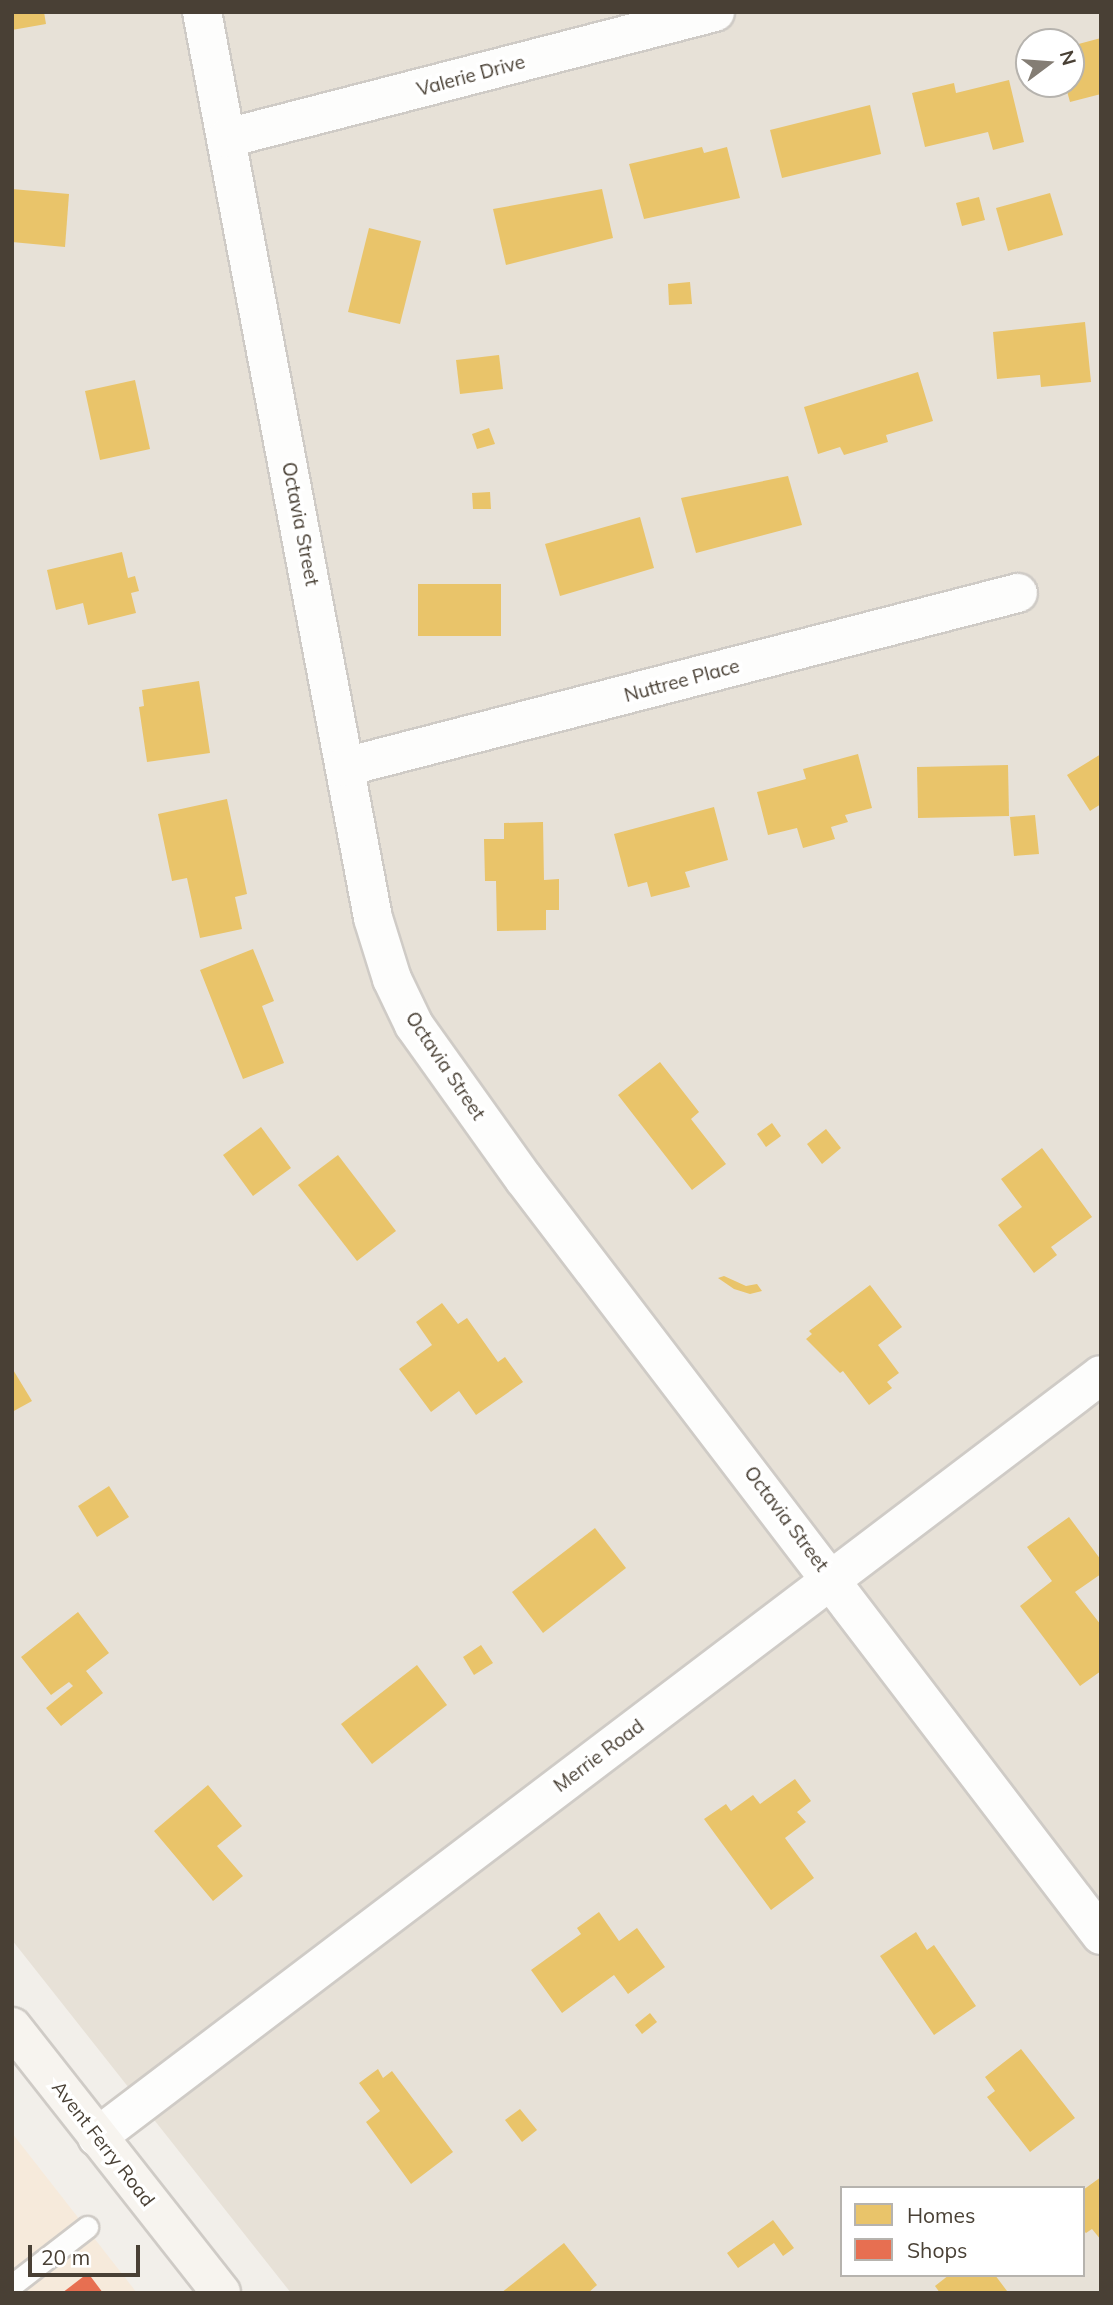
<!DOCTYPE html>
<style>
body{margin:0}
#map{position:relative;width:1113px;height:2305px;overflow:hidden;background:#f2efea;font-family:Mulish,sans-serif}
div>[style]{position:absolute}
.residential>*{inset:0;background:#e7e1d7}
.commercial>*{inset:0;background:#f6eadb}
.homes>*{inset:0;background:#e9c46a}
.shops>*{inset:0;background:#e76f51}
.roads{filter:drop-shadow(2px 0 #cfcbc6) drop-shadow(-2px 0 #cfcbc6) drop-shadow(0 2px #cfcbc6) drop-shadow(0 -2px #cfcbc6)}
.lane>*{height:21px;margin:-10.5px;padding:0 10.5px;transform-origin:10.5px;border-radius:10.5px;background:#fdfdfc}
.street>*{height:38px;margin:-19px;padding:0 19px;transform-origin:19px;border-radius:19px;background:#fdfdfc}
.secondary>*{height:38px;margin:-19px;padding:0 19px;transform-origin:19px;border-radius:19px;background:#f7f4ef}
span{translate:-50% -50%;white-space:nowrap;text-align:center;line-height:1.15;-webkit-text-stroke:7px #fff;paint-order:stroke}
.street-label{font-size:19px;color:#494035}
.frame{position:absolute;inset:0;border:14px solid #494035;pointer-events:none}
.legend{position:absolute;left:840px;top:2186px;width:245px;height:91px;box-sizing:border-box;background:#fff;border:2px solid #b6b3ae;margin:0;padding:9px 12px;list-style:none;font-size:21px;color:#494035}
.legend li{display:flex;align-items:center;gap:14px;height:35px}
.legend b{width:35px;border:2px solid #b6b3ae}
.north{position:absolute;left:1015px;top:28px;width:70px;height:70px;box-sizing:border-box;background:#fff;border:2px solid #b6b3ae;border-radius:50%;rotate:74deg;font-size:19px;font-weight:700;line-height:28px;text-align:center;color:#494035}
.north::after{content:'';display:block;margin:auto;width:24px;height:32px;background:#847d74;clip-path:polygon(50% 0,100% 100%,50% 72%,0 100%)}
.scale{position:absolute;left:28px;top:2245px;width:112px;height:32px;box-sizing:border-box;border:4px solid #494035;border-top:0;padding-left:9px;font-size:21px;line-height:24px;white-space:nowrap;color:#494035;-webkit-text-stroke:5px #fff;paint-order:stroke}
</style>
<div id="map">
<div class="residential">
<i style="clip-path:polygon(evenodd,12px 12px,1101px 12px,1101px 2293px,291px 2293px,12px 1940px,12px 12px,1029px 42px,1071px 42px,1071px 84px,1029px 84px,1029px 42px,12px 12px,842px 2188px,1083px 2188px,1083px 2275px,842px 2275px,842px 2188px)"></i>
</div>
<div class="commercial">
<i style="clip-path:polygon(12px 2133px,137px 2293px,12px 2293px)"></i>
</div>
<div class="homes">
<i style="clip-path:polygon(12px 12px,44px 12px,46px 24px,12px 30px)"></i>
<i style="clip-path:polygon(1101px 38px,1101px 94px,1070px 102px,1065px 84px,1071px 84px,1071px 46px)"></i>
<i style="clip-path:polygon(1009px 80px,1024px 142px,993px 150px,988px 132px,925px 147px,912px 93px,954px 83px,956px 93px)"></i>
<i style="clip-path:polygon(870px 105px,881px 154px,782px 178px,770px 130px)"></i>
<i style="clip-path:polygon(702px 147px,704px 153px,727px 147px,740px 198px,644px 219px,629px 164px)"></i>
<i style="clip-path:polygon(12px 189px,69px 194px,65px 247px,12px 242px)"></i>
<i style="clip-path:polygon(602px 189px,613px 238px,506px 265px,493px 209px)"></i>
<i style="clip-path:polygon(1050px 193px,1063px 235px,1008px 251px,996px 208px)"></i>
<i style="clip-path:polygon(979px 197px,985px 220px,962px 226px,956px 203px)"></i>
<i style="clip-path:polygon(369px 228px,421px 241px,400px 324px,348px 312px)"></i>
<i style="clip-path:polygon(690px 282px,692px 304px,669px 305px,668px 284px)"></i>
<i style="clip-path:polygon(1085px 322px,1091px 382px,1041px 387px,1040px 375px,997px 379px,993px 332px)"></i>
<i style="clip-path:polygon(499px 355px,503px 389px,460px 394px,456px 360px)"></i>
<i style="clip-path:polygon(918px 372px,933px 421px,886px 435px,888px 442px,844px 455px,840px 447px,818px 454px,804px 407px)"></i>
<i style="clip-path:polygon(135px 380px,150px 449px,100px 460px,85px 391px)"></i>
<i style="clip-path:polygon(489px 428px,495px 444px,477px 449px,472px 434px)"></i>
<i style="clip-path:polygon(788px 476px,802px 525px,696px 553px,681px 498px)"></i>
<i style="clip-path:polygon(490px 492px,491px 509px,473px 509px,472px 493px)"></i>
<i style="clip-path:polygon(640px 517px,654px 568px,560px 596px,545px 544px)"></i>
<i style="clip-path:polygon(122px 552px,128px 578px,135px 576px,139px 591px,131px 593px,136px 613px,88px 625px,83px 603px,56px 610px,47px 570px)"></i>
<i style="clip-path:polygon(418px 584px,501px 584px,501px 636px,418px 636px)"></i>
<i style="clip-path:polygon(199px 681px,210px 753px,147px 762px,139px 707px,144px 706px,142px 690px)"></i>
<i style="clip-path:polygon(858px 754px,872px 808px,845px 815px,848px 822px,831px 827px,835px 839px,803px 848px,797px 828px,768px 835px,757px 792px,806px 779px,803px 769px)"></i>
<i style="clip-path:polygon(1101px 754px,1101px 804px,1090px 811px,1067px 775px)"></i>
<i style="clip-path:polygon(1008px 765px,1009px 816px,918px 818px,917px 767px)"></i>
<i style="clip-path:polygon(227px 799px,247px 894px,235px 897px,242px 929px,200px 938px,187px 878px,172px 881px,158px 814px)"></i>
<i style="clip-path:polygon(714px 807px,728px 860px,685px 872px,690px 887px,651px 897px,647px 882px,628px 887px,614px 834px)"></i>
<i style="clip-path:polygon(1035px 815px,1039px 854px,1014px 856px,1010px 817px)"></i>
<i style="clip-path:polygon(543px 822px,544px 880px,559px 879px,559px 910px,546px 910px,546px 930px,497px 931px,496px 881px,485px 881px,484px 839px,504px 839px,504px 823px)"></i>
<i style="clip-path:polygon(253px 949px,274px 1001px,262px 1006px,284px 1063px,243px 1079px,200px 970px)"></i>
<i style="clip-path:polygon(660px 1062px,699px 1112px,691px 1119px,726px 1164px,692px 1190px,618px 1095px)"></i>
<i style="clip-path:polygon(772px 1123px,781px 1136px,766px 1147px,757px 1134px)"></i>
<i style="clip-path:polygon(261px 1127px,291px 1168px,253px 1196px,223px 1155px)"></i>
<i style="clip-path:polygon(826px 1129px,841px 1148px,822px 1164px,807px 1144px)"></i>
<i style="clip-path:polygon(1042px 1148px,1092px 1217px,1051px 1247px,1057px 1255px,1034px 1273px,998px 1225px,1022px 1207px,1001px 1179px)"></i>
<i style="clip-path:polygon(338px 1155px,396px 1231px,357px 1261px,298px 1185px)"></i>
<i style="clip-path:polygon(724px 1276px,746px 1286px,757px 1284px,762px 1291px,750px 1294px,734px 1289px,718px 1278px)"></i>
<i style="clip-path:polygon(870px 1285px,902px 1327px,878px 1345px,899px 1373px,887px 1382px,892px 1388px,869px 1405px,843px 1371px,840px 1373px,806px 1339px,812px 1334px,809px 1331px)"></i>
<i style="clip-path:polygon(442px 1303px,458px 1324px,467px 1318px,498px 1362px,505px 1357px,523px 1382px,476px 1415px,459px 1391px,431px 1412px,399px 1369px,432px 1345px,416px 1322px)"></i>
<i style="clip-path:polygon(12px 1368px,32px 1401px,12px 1412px)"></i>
<i style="clip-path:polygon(109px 1486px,129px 1517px,97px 1537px,78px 1506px)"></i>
<i style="clip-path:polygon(1069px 1517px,1101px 1560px,1101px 1574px,1075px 1592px,1101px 1625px,1101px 1671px,1080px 1686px,1020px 1606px,1052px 1581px,1027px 1547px)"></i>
<i style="clip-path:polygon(595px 1528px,626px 1568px,543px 1633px,512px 1592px)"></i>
<i style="clip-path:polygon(78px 1612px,109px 1653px,86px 1671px,103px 1693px,61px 1726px,46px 1708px,73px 1686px,69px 1682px,51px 1695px,21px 1657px)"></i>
<i style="clip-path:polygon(481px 1645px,493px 1663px,474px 1675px,463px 1657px)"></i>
<i style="clip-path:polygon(417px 1665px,447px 1705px,372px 1764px,341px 1724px)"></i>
<i style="clip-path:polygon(795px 1779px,811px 1801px,797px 1812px,806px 1822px,785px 1838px,814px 1878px,771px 1910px,704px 1819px,726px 1804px,731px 1811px,753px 1795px,760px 1804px)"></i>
<i style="clip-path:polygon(208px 1785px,242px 1826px,217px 1846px,243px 1876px,213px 1901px,154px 1831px)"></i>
<i style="clip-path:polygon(599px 1912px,619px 1941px,637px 1928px,665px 1967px,628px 1994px,614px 1975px,562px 2013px,531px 1970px,581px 1934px,577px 1928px)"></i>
<i style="clip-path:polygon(916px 1932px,927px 1950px,934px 1945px,976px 2006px,934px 2035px,880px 1956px)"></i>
<i style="clip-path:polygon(650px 2013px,657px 2022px,642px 2034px,635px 2025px)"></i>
<i style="clip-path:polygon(1021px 2049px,1075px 2118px,1030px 2152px,987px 2097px,995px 2091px,985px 2077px)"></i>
<i style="clip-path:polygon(378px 2069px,383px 2078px,392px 2071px,453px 2152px,411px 2184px,366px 2122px,380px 2111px,359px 2083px)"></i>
<i style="clip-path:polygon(520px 2109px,537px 2130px,522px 2142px,505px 2120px)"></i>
<i style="clip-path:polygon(1101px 2177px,1101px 2240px,1092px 2229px,1086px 2233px,1083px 2230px,1083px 2190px)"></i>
<i style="clip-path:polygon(773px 2220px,794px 2248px,783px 2256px,774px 2243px,738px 2268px,727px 2253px)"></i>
<i style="clip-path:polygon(564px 2243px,597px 2285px,588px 2293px,501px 2293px)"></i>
<i style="clip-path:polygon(949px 2275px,995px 2275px,1007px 2291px,940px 2293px,935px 2286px)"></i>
</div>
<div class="shops">
<i style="clip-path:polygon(88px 2273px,103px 2293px,62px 2293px)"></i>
</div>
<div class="roads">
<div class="lane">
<i style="left:12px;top:2285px;width:95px;rotate:-37.7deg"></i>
</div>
<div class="street">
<i style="left:202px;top:12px;width:922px;rotate:79.31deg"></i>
<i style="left:373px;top:918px;width:64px;rotate:72.7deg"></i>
<i style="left:392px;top:979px;width:51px;rotate:64.4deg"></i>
<i style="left:414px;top:1025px;width:189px;rotate:54.5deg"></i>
<i style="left:524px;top:1179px;width:951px;rotate:52.65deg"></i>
<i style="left:227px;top:138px;width:504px;rotate:-14.48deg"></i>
<i style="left:345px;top:767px;width:695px;rotate:-14.5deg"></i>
<i style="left:97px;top:2137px;width:1260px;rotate:-37.2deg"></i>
</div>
<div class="secondary">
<i style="left:12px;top:2027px;width:338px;rotate:51.8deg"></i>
</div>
</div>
<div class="street-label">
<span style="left:471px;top:76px;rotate:-15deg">Valerie Drive</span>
<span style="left:300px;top:524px;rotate:79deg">Octavia Street</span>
<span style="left:682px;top:681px;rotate:-15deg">Nuttree Place</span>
<span style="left:445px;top:1066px;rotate:56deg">Octavia Street</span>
<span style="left:786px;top:1519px;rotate:53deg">Octavia Street</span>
<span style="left:599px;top:1756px;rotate:-37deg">Merrie Road</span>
<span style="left:103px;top:2144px;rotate:52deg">Avent Ferry Road</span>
</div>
<div class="frame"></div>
<ul class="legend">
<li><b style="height:19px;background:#e9c46a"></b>Homes</li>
<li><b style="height:19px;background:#e76f51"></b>Shops</li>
</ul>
<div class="north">N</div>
<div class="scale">20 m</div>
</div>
